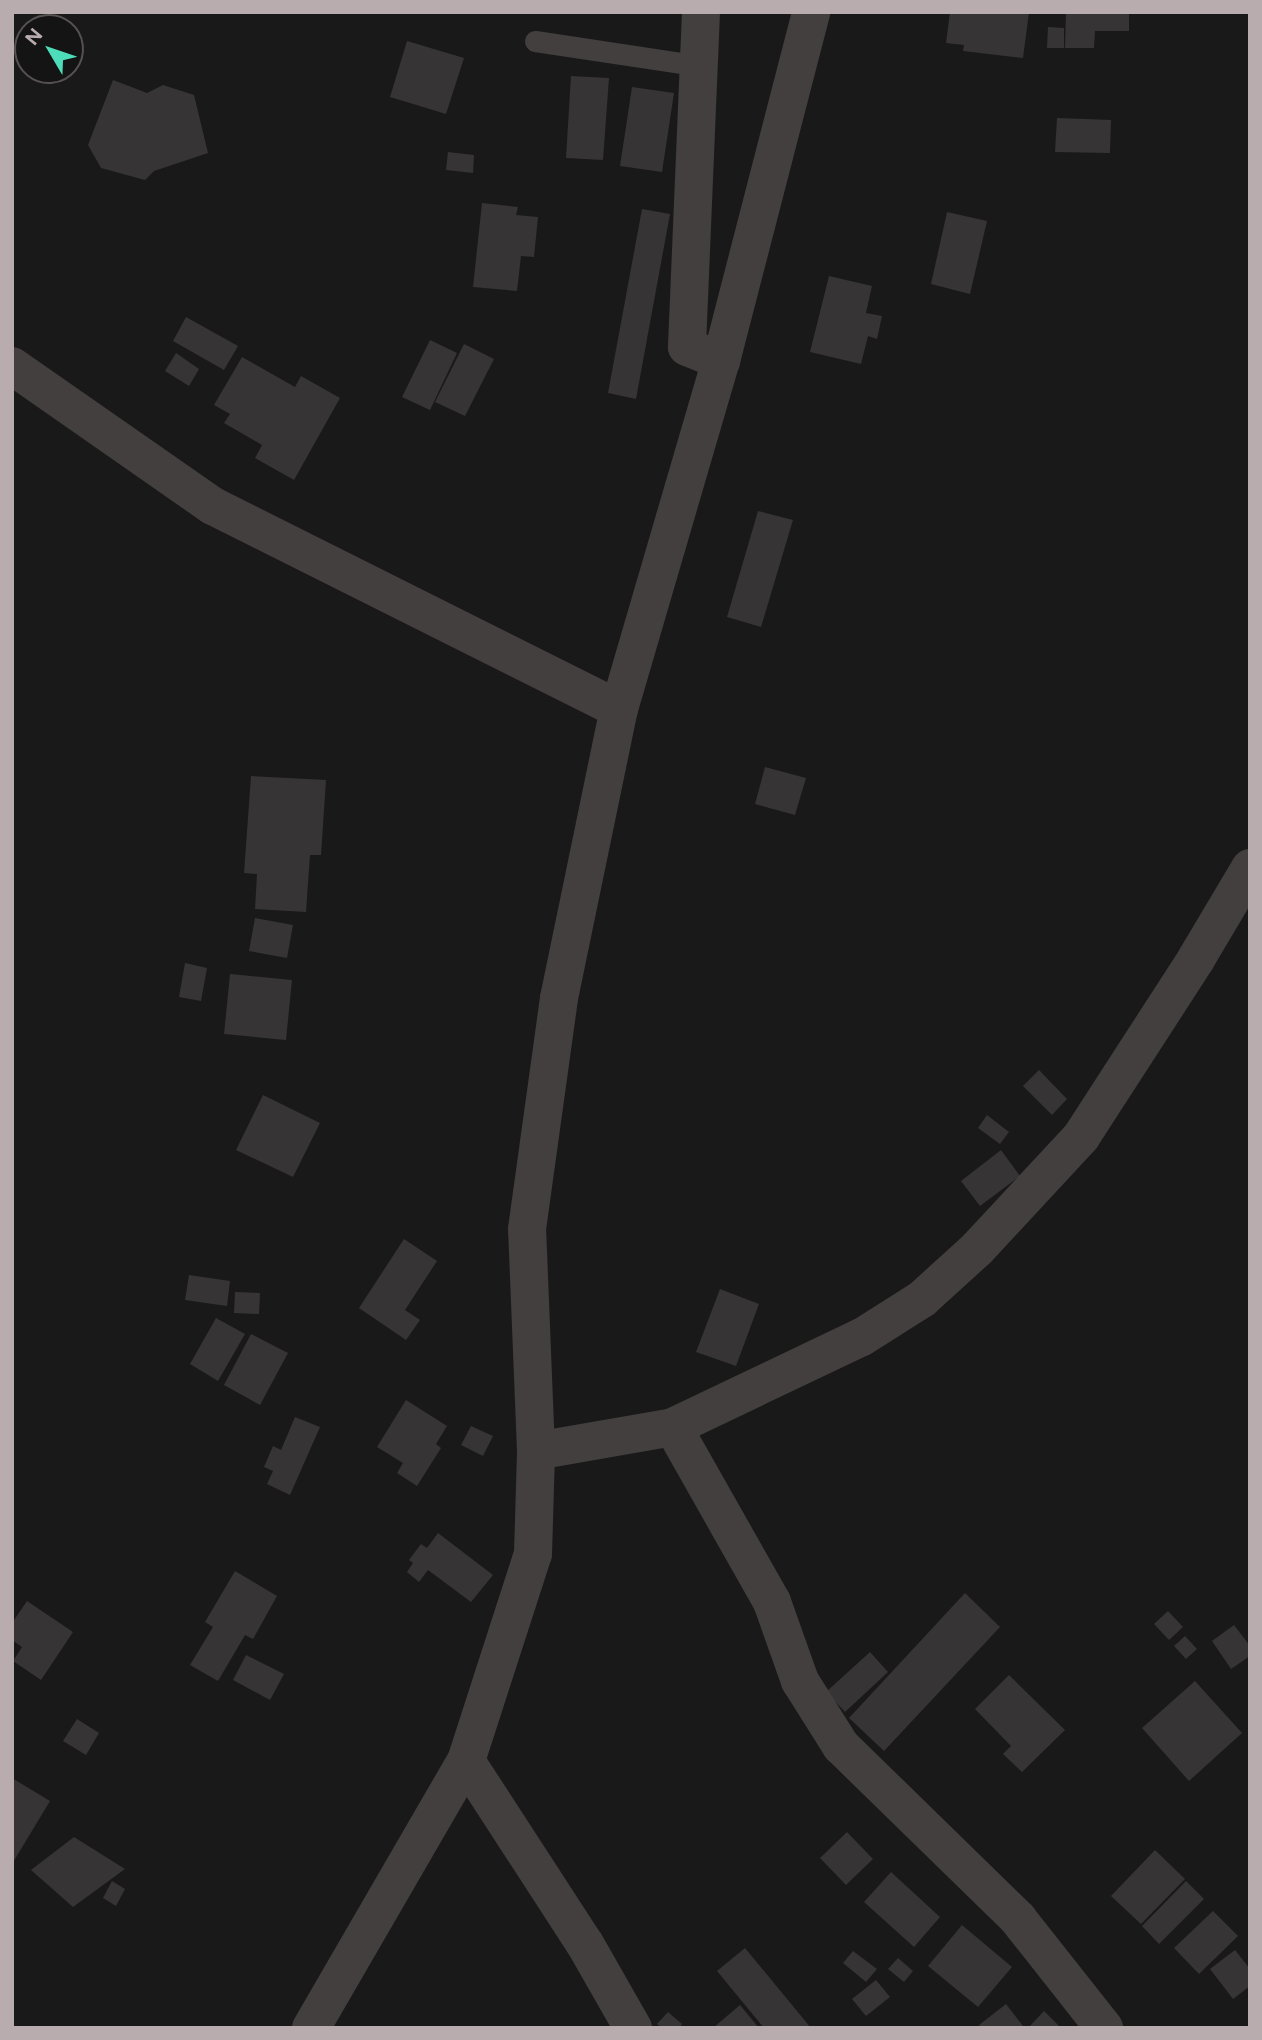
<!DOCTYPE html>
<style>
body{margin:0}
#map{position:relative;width:1262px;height:2040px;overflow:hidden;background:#1a1919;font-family:Figtree,sans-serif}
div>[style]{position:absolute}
.building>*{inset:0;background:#363434}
.service>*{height:21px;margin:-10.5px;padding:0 10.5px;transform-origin:10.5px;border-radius:10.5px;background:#443f3f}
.minor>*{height:38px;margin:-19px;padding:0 19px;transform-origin:19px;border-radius:19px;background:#443f3f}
.tertiary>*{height:38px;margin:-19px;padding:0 19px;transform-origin:19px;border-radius:19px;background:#443f3f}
span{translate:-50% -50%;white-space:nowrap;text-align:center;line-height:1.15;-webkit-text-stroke:6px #151414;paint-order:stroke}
.frame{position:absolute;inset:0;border:14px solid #b8acaf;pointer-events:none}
.north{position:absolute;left:14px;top:14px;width:70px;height:70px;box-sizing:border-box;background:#151414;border:2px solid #565152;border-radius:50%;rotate:309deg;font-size:19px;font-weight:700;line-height:28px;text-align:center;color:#b8acaf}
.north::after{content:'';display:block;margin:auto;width:24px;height:32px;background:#4eddbb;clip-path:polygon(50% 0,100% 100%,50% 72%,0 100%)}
</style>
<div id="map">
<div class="building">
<i style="clip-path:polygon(950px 12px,1029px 12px,1023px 58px,963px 51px,964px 45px,946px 43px)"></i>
<i style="clip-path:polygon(1066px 12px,1129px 12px,1129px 31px,1095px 31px,1094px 48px,1065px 48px)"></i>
<i style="clip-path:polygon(1048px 27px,1064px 28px,1064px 48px,1047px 48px)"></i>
<i style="clip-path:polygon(407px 41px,464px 58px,446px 114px,390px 97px)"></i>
<i style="clip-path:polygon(571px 76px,609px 78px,603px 160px,566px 158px)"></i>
<i style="clip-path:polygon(113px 80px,147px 93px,163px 85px,194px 95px,208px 153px,154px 171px,145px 180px,101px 168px,88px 145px)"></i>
<i style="clip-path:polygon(632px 87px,674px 93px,662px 172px,620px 166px)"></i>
<i style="clip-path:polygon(1057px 118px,1111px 120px,1110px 153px,1055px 152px)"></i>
<i style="clip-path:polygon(448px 152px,474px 155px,473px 173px,446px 170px)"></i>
<i style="clip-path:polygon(482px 203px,518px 207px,516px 215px,538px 217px,534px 257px,521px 256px,517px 291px,473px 287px)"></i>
<i style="clip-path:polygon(642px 209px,670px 214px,636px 399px,608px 393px)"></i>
<i style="clip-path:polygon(947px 212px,987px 221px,970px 294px,931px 284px)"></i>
<i style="clip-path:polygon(829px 276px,872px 286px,866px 313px,882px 316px,877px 339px,868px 336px,861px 364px,810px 352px)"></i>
<i style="clip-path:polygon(186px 317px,238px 346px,224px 370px,173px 341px)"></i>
<i style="clip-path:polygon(430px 340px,457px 353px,430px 410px,402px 397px)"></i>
<i style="clip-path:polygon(464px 344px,494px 359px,465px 416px,435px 402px)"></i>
<i style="clip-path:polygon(176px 353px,199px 369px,189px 386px,165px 371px)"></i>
<i style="clip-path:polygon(242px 357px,295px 387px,301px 376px,340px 398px,294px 480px,255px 458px,262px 445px,224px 423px,230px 414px,214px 405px)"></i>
<i style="clip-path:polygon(758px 511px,793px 520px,761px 627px,727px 617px)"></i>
<i style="clip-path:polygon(765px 767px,806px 778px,795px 815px,755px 804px)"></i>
<i style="clip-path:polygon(251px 776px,326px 780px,321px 855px,310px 855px,306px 912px,255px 909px,257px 874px,244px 873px)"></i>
<i style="clip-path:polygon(255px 918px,293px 925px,287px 958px,249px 951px)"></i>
<i style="clip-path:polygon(185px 963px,207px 968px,201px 1001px,179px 997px)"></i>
<i style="clip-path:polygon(230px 974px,292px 980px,286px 1040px,224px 1034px)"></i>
<i style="clip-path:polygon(1039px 1070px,1067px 1099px,1052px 1115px,1023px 1086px)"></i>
<i style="clip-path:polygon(263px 1095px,320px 1123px,293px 1177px,236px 1150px)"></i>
<i style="clip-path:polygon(987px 1115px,1009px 1132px,1000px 1144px,978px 1128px)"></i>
<i style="clip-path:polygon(1001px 1150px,1020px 1176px,980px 1206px,961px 1181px)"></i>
<i style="clip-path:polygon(404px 1239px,437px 1261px,405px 1310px,420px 1320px,406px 1340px,359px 1308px)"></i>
<i style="clip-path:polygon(189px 1275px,230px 1281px,227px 1306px,185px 1300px)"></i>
<i style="clip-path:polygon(720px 1289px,759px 1304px,736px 1366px,696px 1352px)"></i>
<i style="clip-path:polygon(235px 1292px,260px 1293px,259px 1314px,234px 1313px)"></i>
<i style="clip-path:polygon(216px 1318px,245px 1334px,218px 1381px,190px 1364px)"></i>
<i style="clip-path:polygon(251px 1334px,288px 1353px,260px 1405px,224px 1385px)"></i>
<i style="clip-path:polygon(406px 1400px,447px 1426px,436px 1444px,441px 1448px,417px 1486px,397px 1473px,403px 1463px,377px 1447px)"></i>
<i style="clip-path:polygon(295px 1417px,320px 1427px,290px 1495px,267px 1484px,273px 1471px,264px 1467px,273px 1446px,281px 1450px)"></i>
<i style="clip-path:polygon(471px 1426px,493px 1436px,483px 1456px,461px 1445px)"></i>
<i style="clip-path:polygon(438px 1533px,493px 1575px,471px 1602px,428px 1570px,419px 1582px,407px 1572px,413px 1563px,409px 1560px,421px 1544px,427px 1548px)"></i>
<i style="clip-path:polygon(235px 1571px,277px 1596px,253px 1639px,245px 1635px,218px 1681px,190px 1665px,213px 1627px,205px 1622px)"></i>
<i style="clip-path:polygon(965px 1593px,1000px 1627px,884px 1751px,849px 1718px)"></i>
<i style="clip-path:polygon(27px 1601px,73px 1632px,41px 1680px,13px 1661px,22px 1647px,12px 1640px,12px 1623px)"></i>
<i style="clip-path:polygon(1168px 1611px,1183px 1627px,1169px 1640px,1154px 1624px)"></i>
<i style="clip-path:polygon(1234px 1625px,1250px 1646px,1250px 1656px,1231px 1669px,1212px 1641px)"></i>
<i style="clip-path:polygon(1185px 1636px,1197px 1649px,1186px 1659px,1174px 1646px)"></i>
<i style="clip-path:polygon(870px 1652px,888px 1672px,845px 1712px,826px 1692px)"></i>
<i style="clip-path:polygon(246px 1655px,284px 1674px,270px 1700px,233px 1680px)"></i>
<i style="clip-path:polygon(1009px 1675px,1065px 1730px,1022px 1772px,1003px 1754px,1011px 1746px,975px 1709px)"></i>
<i style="clip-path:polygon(1195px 1681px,1242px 1733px,1189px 1781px,1142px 1728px)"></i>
<i style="clip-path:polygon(77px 1719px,99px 1733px,86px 1755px,63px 1741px)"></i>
<i style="clip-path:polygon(12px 1778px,50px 1801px,12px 1864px)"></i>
<i style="clip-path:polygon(847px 1832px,873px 1859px,846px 1885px,820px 1858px)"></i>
<i style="clip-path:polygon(74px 1837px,125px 1869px,73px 1907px,31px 1870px)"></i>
<i style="clip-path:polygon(1155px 1850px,1185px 1879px,1141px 1924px,1111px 1896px)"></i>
<i style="clip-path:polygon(891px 1872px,940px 1917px,914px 1947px,864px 1902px)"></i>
<i style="clip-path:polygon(112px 1881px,125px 1889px,116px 1906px,103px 1898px)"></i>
<i style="clip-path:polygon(1186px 1881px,1204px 1899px,1159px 1944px,1142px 1926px)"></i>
<i style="clip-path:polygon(1213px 1911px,1238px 1936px,1199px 1974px,1174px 1948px)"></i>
<i style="clip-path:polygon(962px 1925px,1012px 1967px,978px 2007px,928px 1966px)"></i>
<i style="clip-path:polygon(745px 1948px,811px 2028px,764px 2028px,717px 1971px)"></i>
<i style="clip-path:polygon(1235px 1950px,1250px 1969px,1250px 1986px,1233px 1999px,1210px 1969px)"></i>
<i style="clip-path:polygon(853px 1951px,877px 1969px,866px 1982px,843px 1963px)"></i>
<i style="clip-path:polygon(898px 1958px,913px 1971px,904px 1982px,888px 1969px)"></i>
<i style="clip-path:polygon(876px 1980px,890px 1997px,866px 2016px,852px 1999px)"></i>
<i style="clip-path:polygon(1006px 2004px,1023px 2026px,981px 2028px,979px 2025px)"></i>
<i style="clip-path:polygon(740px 2005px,759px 2028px,713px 2028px)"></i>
<i style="clip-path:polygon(1044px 2011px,1061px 2028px,1028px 2028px)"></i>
<i style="clip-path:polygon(668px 2012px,682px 2024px,679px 2028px,662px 2028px,657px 2024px)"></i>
</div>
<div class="service">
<i style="left:535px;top:41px;width:167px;rotate:8.6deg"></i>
</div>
<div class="minor">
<i style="left:701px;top:12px;width:335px;rotate:92.4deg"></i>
<i style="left:687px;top:347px;width:37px;rotate:22deg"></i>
<i style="left:12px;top:366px;width:245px;rotate:34.9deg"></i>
<i style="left:213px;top:506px;width:454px;rotate:26.6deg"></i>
<i style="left:673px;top:1427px;width:201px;rotate:60.5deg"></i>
<i style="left:772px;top:1602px;width:84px;rotate:70.5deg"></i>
<i style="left:800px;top:1681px;width:77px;rotate:57.8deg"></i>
<i style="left:841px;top:1746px;width:248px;rotate:44.3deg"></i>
<i style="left:1018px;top:1919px;width:139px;rotate:51.7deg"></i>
<i style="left:536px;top:1451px;width:139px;rotate:-9.9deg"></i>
<i style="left:673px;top:1427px;width:209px;rotate:-25.5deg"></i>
<i style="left:862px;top:1337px;width:71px;rotate:-32.3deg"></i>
<i style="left:922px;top:1299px;width:74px;rotate:-42.3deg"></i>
<i style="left:977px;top:1249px;width:153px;rotate:-47.1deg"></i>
<i style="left:1081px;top:1137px;width:212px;rotate:-57.1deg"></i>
<i style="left:1196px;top:959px;width:106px;rotate:-59.3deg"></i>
<i style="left:466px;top:1761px;width:218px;rotate:57deg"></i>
<i style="left:585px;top:1944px;width:97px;rotate:60.3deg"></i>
</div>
<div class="tertiary">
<i style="left:311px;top:2028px;width:309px;rotate:-59.9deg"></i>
<i style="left:466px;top:1761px;width:218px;rotate:-72.1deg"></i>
<i style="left:533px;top:1554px;width:103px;rotate:-88.3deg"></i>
<i style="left:536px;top:1451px;width:222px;rotate:-92.3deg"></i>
<i style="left:527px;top:1229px;width:233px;rotate:-82.1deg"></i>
<i style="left:559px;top:998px;width:295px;rotate:-78.3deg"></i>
<i style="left:619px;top:709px;width:363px;rotate:-73.7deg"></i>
<i style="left:721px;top:361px;width:360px;rotate:-75.5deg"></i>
</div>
<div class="frame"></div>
<div class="north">N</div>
</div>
